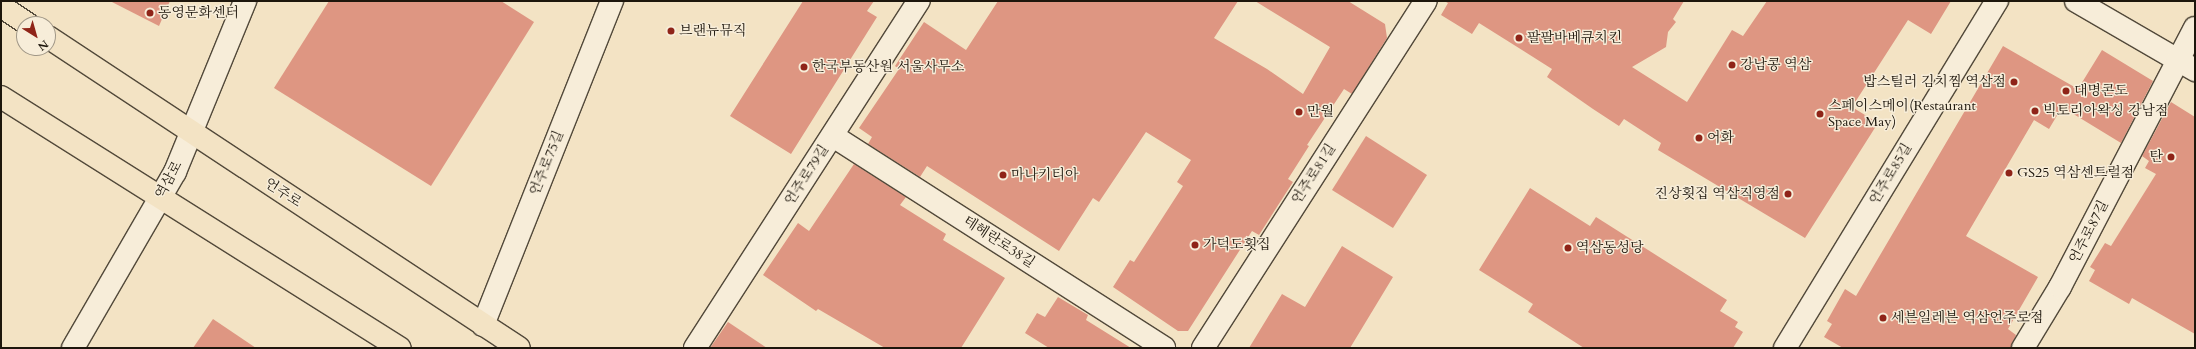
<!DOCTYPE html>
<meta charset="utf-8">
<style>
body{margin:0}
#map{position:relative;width:2196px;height:349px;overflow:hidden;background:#f3e3c4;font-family:Cardo,"Noto Serif KR",serif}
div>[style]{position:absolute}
.building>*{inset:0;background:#de9682}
.roads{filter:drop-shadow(1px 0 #52493a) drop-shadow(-1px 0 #52493a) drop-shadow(0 1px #52493a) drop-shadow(0 -1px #52493a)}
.street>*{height:22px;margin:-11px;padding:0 11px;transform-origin:11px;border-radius:11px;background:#f7edd9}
.secondary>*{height:22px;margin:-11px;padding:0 11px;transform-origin:11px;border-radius:11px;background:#f7edd9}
.primary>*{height:22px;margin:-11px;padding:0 11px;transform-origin:11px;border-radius:11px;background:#f3e3c4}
.dots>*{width:11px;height:11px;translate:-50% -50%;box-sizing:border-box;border:2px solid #f7edd9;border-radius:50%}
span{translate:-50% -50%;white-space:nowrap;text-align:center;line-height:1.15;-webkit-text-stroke:3px #f7edd9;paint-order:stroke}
.poi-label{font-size:14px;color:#1d160c}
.left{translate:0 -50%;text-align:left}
.right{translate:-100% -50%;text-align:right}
.street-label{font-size:14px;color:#1d160c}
.frame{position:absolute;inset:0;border:2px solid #1d160c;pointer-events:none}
.north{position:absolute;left:16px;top:16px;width:40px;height:40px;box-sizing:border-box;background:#f7edd9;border:1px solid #a09787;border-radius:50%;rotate:143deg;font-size:11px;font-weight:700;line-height:16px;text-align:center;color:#1d160c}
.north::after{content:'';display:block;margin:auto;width:14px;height:18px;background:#8f2418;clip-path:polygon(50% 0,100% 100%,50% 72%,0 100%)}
</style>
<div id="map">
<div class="building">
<i style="clip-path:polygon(110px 1px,170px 1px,159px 26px)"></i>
<i style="clip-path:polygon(329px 1px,501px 1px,534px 22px,431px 186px,274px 88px)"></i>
<i style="clip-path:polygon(803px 1px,874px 1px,867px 11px,877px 17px,791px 154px,730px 116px)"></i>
<i style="clip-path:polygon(998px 1px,1238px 1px,1214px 38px,1267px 69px,1303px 94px,1330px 47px,1255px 1px,1348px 1px,1385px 24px,1387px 38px,1352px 94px,1344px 89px,1307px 145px,1309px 146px,1288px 179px,1293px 182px,1259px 235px,1252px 231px,1188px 331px,1178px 331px,1113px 287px,1130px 260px,1134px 262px,1183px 186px,1177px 182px,1191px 160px,1146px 132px,1099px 202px,1093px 198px,1059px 251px,927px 166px,920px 177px,868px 144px,872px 137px,859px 128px,899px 69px,895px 66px,924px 22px,966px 50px)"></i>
<i style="clip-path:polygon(1444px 1px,1684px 1px,1673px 19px,1676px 22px,1668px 32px,1666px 47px,1632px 67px,1687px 102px,1732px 30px,1743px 36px,1767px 1px,1951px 1px,1931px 34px,1908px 20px,1852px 107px,1878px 123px,1805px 238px,1658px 150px,1661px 143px,1624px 119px,1619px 126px,1593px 109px,1547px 77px,1552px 69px,1479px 23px,1472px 34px,1441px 15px,1448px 3px)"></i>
<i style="clip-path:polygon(2003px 46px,2078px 89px,2102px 50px,2153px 81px,2121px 143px,2062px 107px,2049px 129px,2034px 120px,1966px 236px,2038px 277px,2008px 329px,2016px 335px,2011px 348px,1843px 348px,1824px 337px,1832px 324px,1827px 321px,1845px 289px,1856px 296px)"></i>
<i style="clip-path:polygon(2171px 102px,2195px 117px,2195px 334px,2132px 298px,2129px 304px,2089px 281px,2095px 270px,2090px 267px,2105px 243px,2111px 246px,2156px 174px,2145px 168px,2149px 161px,2142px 156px)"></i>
<i style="clip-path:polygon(1366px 136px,1427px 175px,1393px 228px,1332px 190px)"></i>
<i style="clip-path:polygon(854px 164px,906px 197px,900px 205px,946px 234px,943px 240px,1005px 278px,961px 348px,885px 348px,818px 309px,816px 311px,763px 275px,798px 223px,809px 231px)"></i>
<i style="clip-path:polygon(1530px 188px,1590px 226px,1596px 217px,1727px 300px,1720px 311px,1738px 322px,1735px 327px,1743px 332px,1733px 348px,1584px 348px,1528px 312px,1533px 304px,1479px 270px)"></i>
<i style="clip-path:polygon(1342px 246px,1393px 277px,1350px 348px,1249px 348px,1282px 294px,1305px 307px)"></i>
<i style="clip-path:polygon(1058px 297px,1088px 315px,1086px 320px,1131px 348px,1049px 348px,1025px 333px,1037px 313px,1045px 317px)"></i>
<i style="clip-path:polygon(213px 319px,256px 348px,193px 348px)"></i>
<i style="clip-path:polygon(728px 322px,767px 348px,710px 348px)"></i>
</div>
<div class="roads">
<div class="street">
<i style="left:2076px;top:1px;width:138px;rotate:30.1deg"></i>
<i style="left:833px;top:136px;width:393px;rotate:32.6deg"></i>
<i style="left:483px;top:325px;width:349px;rotate:-68.3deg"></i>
<i style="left:695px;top:348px;width:413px;rotate:-57.2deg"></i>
<i style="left:1203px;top:348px;width:412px;rotate:-57.3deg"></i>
<i style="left:1785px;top:348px;width:407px;rotate:-58.6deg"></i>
<i style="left:2023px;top:348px;width:71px;rotate:-58.8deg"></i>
<i style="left:2060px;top:287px;width:292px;rotate:-62.5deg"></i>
</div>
<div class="secondary">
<i style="left:73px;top:348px;width:203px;rotate:-59.9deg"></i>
<i style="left:175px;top:172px;width:185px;rotate:-67.7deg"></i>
</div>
<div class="primary">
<i style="left:1px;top:6px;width:32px;rotate:34deg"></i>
<i style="left:48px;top:37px;width:564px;rotate:33.44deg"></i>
<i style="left:1px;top:97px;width:471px;rotate:32.2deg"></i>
</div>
</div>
<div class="dots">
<i style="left:150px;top:13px;background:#8f2418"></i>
<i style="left:671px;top:31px;background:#8f2418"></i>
<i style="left:1519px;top:38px;background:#8f2418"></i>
<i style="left:1732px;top:65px;background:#8f2418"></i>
<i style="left:804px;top:67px;background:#8f2418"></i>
<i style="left:2014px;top:82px;background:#8f2418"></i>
<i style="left:2066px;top:91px;background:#8f2418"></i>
<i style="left:2035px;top:111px;background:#8f2418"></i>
<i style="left:1299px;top:112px;background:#8f2418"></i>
<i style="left:1820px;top:114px;background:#8f2418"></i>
<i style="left:1699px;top:138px;background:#8f2418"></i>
<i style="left:2171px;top:157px;background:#8f2418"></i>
<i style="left:2009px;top:173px;background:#8f2418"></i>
<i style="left:1003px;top:175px;background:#8f2418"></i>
<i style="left:1788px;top:194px;background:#8f2418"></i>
<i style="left:1195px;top:245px;background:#8f2418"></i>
<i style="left:1568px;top:248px;background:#8f2418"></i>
<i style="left:1883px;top:318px;background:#8f2418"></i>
</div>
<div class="poi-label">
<span class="left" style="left:158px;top:13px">동영문화센터</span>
<span class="left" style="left:679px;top:31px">브랜뉴뮤직</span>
<span class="left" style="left:1527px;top:38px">팔팔바베큐치킨</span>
<span class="left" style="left:1740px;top:65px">강남콩 역삼</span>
<span class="left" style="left:812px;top:67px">한국부동산원 서울사무소</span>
<span class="right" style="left:2006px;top:82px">밥스틸러 김치찜 역삼점</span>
<span class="left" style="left:2074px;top:91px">대명콘도</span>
<span class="left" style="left:1828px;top:114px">스페이스메이(Restaurant<br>Space May)</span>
<span class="left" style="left:2043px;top:111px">빅토리아왁싱 강남점</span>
<span class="left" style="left:1307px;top:112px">만월</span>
<span class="left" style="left:1707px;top:138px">어화</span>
<span class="right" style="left:2163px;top:157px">탄</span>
<span class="left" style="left:2017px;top:173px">GS25 역삼센트럴점</span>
<span class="left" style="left:1011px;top:175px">마나키티아</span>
<span class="right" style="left:1780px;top:194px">진상횟집 역삼직영점</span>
<span class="left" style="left:1203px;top:245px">가덕도횟집</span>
<span class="left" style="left:1576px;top:248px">역삼동성당</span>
<span class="left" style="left:1891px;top:318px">세븐일레븐 역삼언주로점</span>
</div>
<div class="street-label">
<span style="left:547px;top:163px;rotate:-68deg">언주로75길</span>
<span style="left:1314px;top:174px;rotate:-57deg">언주로81길</span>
<span style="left:1891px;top:174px;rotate:-59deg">언주로85길</span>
<span style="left:807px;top:175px;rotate:-57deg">언주로79길</span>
<span style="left:169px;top:180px;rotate:-62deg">역삼로</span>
<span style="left:283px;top:193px;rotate:33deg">언주로</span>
<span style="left:2089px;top:232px;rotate:-63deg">언주로87길</span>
<span style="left:999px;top:242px;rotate:33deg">테헤란로38길</span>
</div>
<div class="frame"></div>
<div class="north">N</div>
</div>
